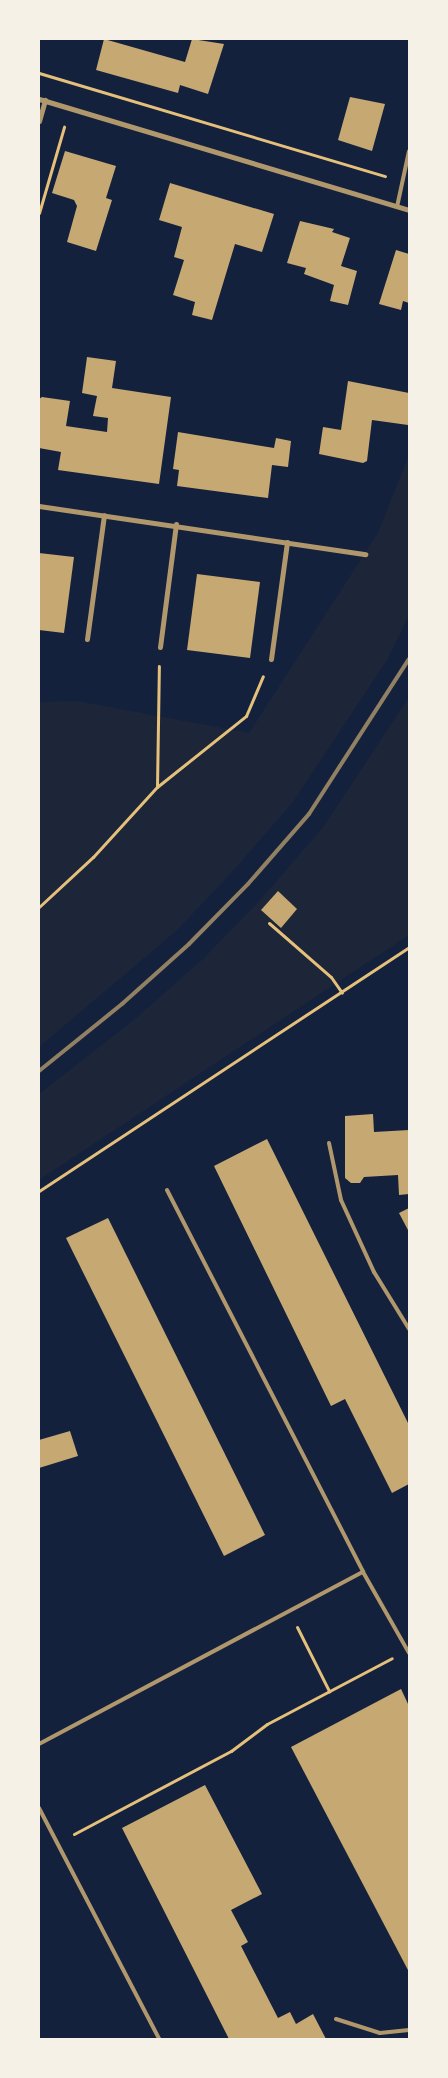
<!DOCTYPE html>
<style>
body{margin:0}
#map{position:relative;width:448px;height:2078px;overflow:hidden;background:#14213d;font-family:"IBM Plex Sans",sans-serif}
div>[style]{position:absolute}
.green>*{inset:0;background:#1d2539}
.building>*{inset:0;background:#c6a872}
.path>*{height:3px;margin:-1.5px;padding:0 1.5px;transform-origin:1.5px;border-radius:1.5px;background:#e5c07b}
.service>*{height:4px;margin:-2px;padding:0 2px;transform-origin:2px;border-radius:2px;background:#b1986c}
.minor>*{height:5px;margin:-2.5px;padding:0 2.5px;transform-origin:2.5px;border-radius:2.5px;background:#b1986c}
.rail>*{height:4px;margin:-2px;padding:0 2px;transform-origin:2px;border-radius:2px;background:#918062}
span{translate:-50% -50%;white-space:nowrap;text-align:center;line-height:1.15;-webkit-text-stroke:5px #f6f1e7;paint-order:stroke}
.frame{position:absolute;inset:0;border:40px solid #f6f1e7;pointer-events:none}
</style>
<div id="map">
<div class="green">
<i style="clip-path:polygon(409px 455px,409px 615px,387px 660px,293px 802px,233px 871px,176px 931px,39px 1047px,39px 702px,77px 701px,249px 733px,378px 533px)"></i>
<i style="clip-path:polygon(409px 697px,409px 935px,39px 1180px,39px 1094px,135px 1019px,203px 959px,262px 898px,324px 826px)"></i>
</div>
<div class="building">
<i style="clip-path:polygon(104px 39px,185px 62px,192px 39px,224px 44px,208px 94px,180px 85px,178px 93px,96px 70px)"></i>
<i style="clip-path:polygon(350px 97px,385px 104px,372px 151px,338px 140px)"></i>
<i style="clip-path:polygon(65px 151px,116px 166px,106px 198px,112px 200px,96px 251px,67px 242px,77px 206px,74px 200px,52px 193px)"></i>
<i style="clip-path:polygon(170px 183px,274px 214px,262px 252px,235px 244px,212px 320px,192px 315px,195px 302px,173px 295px,184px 260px,174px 257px,182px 227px,159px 220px)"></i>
<i style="clip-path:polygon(300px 221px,334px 229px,332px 232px,350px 238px,341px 266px,357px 271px,348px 305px,330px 301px,334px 285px,304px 274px,306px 268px,287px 263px)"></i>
<i style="clip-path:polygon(396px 250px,409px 254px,409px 303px,403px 301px,401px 310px,379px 304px)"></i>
<i style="clip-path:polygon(87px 357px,116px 361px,112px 388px,171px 397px,159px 484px,58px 470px,61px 452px,39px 448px,39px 399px,42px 397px,70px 401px,66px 426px,107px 432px,108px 418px,93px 416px,97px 396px,82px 393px)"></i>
<i style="clip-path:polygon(348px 381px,409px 393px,408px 425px,372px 420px,367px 461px,363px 463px,319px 454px,323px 427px,341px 430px)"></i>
<i style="clip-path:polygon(178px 432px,274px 448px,276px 438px,291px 441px,288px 467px,272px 465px,268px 498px,177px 486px,179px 470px,173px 469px)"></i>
<i style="clip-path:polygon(39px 553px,74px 557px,64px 633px,39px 630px)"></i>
<i style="clip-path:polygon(197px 574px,260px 582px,250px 658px,187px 650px)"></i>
<i style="clip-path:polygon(278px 891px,297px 909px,281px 928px,261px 910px)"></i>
<i style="clip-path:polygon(373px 1114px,374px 1132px,409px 1130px,409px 1194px,399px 1195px,398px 1175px,364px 1177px,360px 1183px,351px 1183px,345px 1178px,345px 1116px)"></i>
<i style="clip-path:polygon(267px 1139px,409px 1425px,409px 1484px,392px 1493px,345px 1399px,331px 1406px,214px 1166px)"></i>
<i style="clip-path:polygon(409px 1208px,409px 1232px,399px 1213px)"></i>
<i style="clip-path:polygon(108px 1218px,265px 1535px,224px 1556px,66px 1238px)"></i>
<i style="clip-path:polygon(70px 1431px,78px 1456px,39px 1468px,39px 1440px)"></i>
<i style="clip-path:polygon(401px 1689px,409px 1706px,409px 1972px,291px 1747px)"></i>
<i style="clip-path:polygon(205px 1785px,262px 1894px,231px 1910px,248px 1942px,241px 1946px,278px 2018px,290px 2012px,296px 2024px,313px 2014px,326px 2039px,229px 2039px,122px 1828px)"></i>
</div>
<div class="path">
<i style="left:39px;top:73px;width:361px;rotate:16.6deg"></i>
<i style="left:39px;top:213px;width:90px;rotate:-73.8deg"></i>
<i style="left:157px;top:787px;width:114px;rotate:-38.6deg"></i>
<i style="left:246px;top:716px;width:43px;rotate:-67deg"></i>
<i style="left:39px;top:907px;width:74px;rotate:-42.8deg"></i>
<i style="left:93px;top:857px;width:95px;rotate:-47.6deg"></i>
<i style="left:157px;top:787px;width:121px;rotate:-89.1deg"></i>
<i style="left:269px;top:923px;width:82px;rotate:41.1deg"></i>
<i style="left:331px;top:977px;width:19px;rotate:55deg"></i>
<i style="left:39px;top:1191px;width:443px;rotate:-33.4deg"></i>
<i style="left:297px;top:1627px;width:72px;rotate:63.4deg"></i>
<i style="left:74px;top:1834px;width:178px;rotate:-27.9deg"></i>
<i style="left:231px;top:1751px;width:45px;rotate:-36.9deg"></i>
<i style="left:267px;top:1724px;width:141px;rotate:-27.8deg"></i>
</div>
<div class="service">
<i style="left:397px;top:207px;width:57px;rotate:-77.9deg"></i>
<i style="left:329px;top:1143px;width:58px;rotate:78.1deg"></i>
<i style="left:341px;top:1200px;width:79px;rotate:65.4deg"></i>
<i style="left:374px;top:1272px;width:67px;rotate:58.4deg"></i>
<i style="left:167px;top:1190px;width:429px;rotate:62.8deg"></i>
<i style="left:363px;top:1572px;width:93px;rotate:60.4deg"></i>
<i style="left:39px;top:1744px;width:367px;rotate:-28deg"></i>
<i style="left:39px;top:1808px;width:260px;rotate:62.5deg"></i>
<i style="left:336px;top:2019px;width:46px;rotate:17.7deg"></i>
<i style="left:380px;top:2033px;width:29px;rotate:-6deg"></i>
</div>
<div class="minor">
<i style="left:39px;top:99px;width:386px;rotate:16.7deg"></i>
<i style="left:39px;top:121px;width:22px;rotate:-74deg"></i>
<i style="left:39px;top:506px;width:330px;rotate:8.4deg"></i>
<i style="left:87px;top:639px;width:125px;rotate:-82.2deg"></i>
<i style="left:160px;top:647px;width:124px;rotate:-82.6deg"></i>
<i style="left:271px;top:659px;width:118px;rotate:-82.2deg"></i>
</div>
<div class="rail">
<i style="left:39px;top:1071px;width:107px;rotate:-38.9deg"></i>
<i style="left:122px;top:1004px;width:90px;rotate:-41.8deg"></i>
<i style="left:189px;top:944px;width:84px;rotate:-45.5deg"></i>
<i style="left:248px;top:884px;width:93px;rotate:-48.9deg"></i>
<i style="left:309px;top:814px;width:184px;rotate:-57.2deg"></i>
</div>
<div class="frame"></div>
</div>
